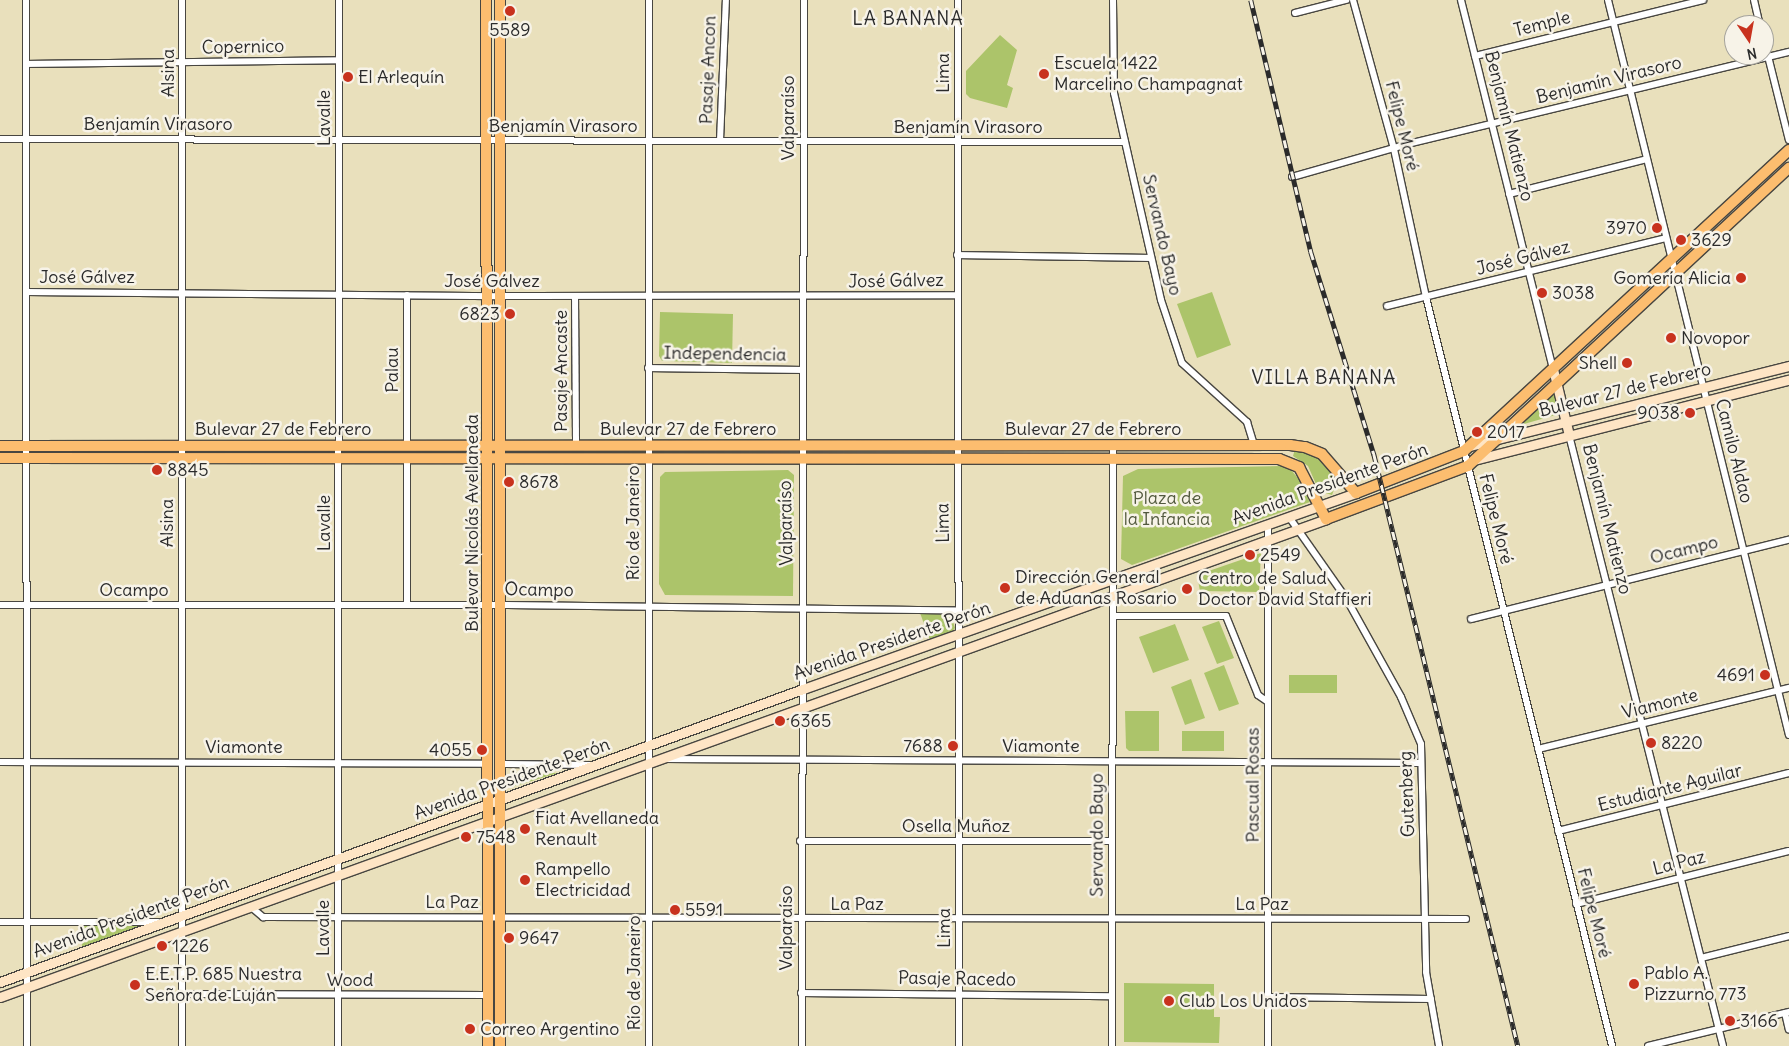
<!DOCTYPE html>
<meta charset="utf-8">
<style>
body{margin:0}
#map{position:relative;width:1789px;height:1046px;overflow:hidden;background:#e9e0bc;font-family:Delius,sans-serif}
div>[style]{position:absolute}
.green>*{inset:0;background:#acc46a}
.roads{filter:drop-shadow(1px 0 #484641) drop-shadow(-1px 0 #484641) drop-shadow(0 1px #484641) drop-shadow(0 -1px #484641)}
.minor>*{height:6px;margin:-3px;padding:0 3px;transform-origin:3px;border-radius:3px;background:#fff}
.secondary>*{height:9px;margin:-4.5px;padding:0 4.5px;transform-origin:4.5px;border-radius:4.5px;background:#fee5c5}
.primary>*{height:10px;margin:-5px;padding:0 5px;transform-origin:5px;border-radius:5px;background:#fcbd6f}
.rail>*{height:4.5px;margin-top:-2.25px;transform-origin:0;background:repeating-linear-gradient(90deg,#f7f3e8 0 8px,#2b2b2b 0 16px);box-sizing:border-box;border-block:1px solid #2b2b2b}
.dots>*{width:14px;height:14px;translate:-50% -50%;box-sizing:border-box;border:2px solid #f7f3e8;border-radius:50%}
span{translate:-50% -50%;white-space:nowrap;text-align:center;line-height:1.15;-webkit-text-stroke:5px #f7f3e8;paint-order:stroke}
.street-label{font-size:18px;color:#2b2b2b}
.poi-label{font-size:18px;color:#2b2b2b}
.left{translate:0 -50%;text-align:left}
.right{translate:-100% -50%;text-align:right}
.park-label{font-size:18px;color:#52593e}
.neighbourhood-label{font-size:19px;color:#2b2b2b;letter-spacing:1px}
.north{position:absolute;left:1724px;top:15px;width:50px;height:50px;box-sizing:border-box;background:#f7f3e8;border:1px solid #a5a39c;border-radius:50%;rotate:168deg;font-size:14px;font-weight:700;line-height:20px;text-align:center;color:#2b2b2b}
.north::after{content:'';display:block;margin:auto;width:18px;height:22px;background:#c8321e;clip-path:polygon(50% 0,100% 100%,50% 72%,0 100%)}
</style>
<div id="map">
<div class="green">
<i style="clip-path:polygon(1000px 35px,1017px 50px,1007px 85px,1013px 88px,1007px 108px,970px 98px,966px 94px,966px 71px)"></i>
<i style="clip-path:polygon(1212px 292px,1231px 345px,1197px 358px,1177px 304px)"></i>
<i style="clip-path:polygon(660px 312px,733px 314px,732px 363px,662px 361px,659px 356px)"></i>
<i style="clip-path:polygon(1555px 393px,1559px 414px,1524px 424px,1523px 422px)"></i>
<i style="clip-path:polygon(1295px 449px,1318px 457px,1333px 472px,1337px 482px,1332px 495px,1319px 491px,1308px 466px,1293px 456px)"></i>
<i style="clip-path:polygon(1281px 466px,1292px 471px,1302px 483px,1310px 502px,1132px 565px,1121px 559px,1123px 476px,1138px 469px)"></i>
<i style="clip-path:polygon(788px 470px,794px 475px,793px 596px,665px 595px,659px 584px,660px 477px,665px 472px)"></i>
<i style="clip-path:polygon(1261px 553px,1259px 592px,1200px 591px,1197px 575px)"></i>
<i style="clip-path:polygon(920px 613px,951px 615px,955px 628px,951px 633px,930px 640px)"></i>
<i style="clip-path:polygon(1219px 621px,1234px 658px,1217px 664px,1202px 627px)"></i>
<i style="clip-path:polygon(1175px 624px,1189px 660px,1153px 673px,1139px 637px)"></i>
<i style="clip-path:polygon(1224px 665px,1239px 704px,1219px 711px,1204px 673px)"></i>
<i style="clip-path:polygon(1289px 675px,1337px 675px,1337px 693px,1289px 693px)"></i>
<i style="clip-path:polygon(1191px 679px,1205px 718px,1185px 725px,1171px 687px)"></i>
<i style="clip-path:polygon(1125px 711px,1159px 711px,1159px 751px,1129px 751px,1126px 748px)"></i>
<i style="clip-path:polygon(1182px 731px,1224px 731px,1224px 751px,1182px 751px)"></i>
<i style="clip-path:polygon(514px 772px,522px 772px,558px 773px,512px 787px,509px 778px)"></i>
<i style="clip-path:polygon(81px 925px,141px 926px,82px 947px)"></i>
<i style="clip-path:polygon(1124px 983px,1214px 984px,1214px 1017px,1220px 1017px,1219px 1043px,1124px 1042px)"></i>
</div>
<div class="roads">
<div class="minor">
<i style="left:26px;top:0;width:1046px;rotate:89.95deg"></i>
<i style="left:958px;top:0;width:1046px;rotate:89.95deg"></i>
<i style="left:1113px;top:0;width:93px;rotate:89.4deg"></i>
<i style="left:1114px;top:93px;width:212px;rotate:77.2deg"></i>
<i style="left:1161px;top:300px;width:66px;rotate:71.6deg"></i>
<i style="left:1182px;top:363px;width:88px;rotate:42.2deg"></i>
<i style="left:1247px;top:422px;width:24px;rotate:73deg"></i>
<i style="left:1353px;top:0;width:155px;rotate:74.6deg"></i>
<i style="left:1394px;top:149px;width:151px;rotate:77.8deg"></i>
<i style="left:1426px;top:297px;width:772px;rotate:76.05deg"></i>
<i style="left:1461px;top:0;width:380px;rotate:76deg"></i>
<i style="left:1608px;top:0;width:757px;rotate:76.17deg"></i>
<i style="left:1754px;top:0;width:26px;rotate:77deg"></i>
<i style="left:1295px;top:13px;width:53px;rotate:-14.3deg"></i>
<i style="left:1764px;top:40px;width:103px;rotate:76deg"></i>
<i style="left:1475px;top:56px;width:235px;rotate:-13.8deg"></i>
<i style="left:27px;top:64px;width:312px;rotate:-0.7deg"></i>
<i style="left:0;top:139px;width:1125px;rotate:0.15deg"></i>
<i style="left:720px;top:141px;width:141px;rotate:-87.6deg"></i>
<i style="left:1292px;top:177px;width:121px;rotate:-15.9deg"></i>
<i style="left:1408px;top:144px;width:392px;rotate:-13.6deg"></i>
<i style="left:1509px;top:194px;width:142px;rotate:-14.2deg"></i>
<i style="left:957px;top:255px;width:193px;rotate:0.9deg"></i>
<i style="left:26px;top:292px;width:475px;rotate:0.5deg"></i>
<i style="left:501px;top:296px;width:456px;rotate:-0.1deg"></i>
<i style="left:407px;top:295px;width:151px;rotate:90deg"></i>
<i style="left:575px;top:296px;width:150px;rotate:89.6deg"></i>
<i style="left:1387px;top:306px;width:287px;rotate:-13.7deg"></i>
<i style="left:648px;top:368px;width:154px;rotate:0.7deg"></i>
<i style="left:1569px;top:435px;width:630px;rotate:75.85deg"></i>
<i style="left:407px;top:459px;width:146px;rotate:90deg"></i>
<i style="left:1289px;top:517px;width:99px;rotate:54.9deg"></i>
<i style="left:1346px;top:598px;width:113px;rotate:60.9deg"></i>
<i style="left:1401px;top:697px;width:51px;rotate:66.9deg"></i>
<i style="left:1421px;top:744px;width:228px;rotate:88.7deg"></i>
<i style="left:1426px;top:972px;width:75px;rotate:80deg"></i>
<i style="left:1268px;top:525px;width:521px;rotate:90deg"></i>
<i style="left:0;top:605px;width:500px"></i>
<i style="left:500px;top:605px;width:459px;rotate:0.7deg"></i>
<i style="left:1113px;top:616px;width:113px"></i>
<i style="left:1226px;top:616px;width:85px;rotate:67.9deg"></i>
<i style="left:1258px;top:695px;width:12px;rotate:35deg"></i>
<i style="left:1471px;top:619px;width:328px;rotate:-14deg"></i>
<i style="left:1538px;top:749px;width:258px;rotate:-13.7deg"></i>
<i style="left:665px;top:759px;width:756px;rotate:0.3deg"></i>
<i style="left:0;top:762px;width:488px;rotate:0.2deg"></i>
<i style="left:500px;top:764px;width:90px;rotate:0.6deg"></i>
<i style="left:1558px;top:831px;width:238px;rotate:-14.1deg"></i>
<i style="left:800px;top:841px;width:312px"></i>
<i style="left:1576px;top:904px;width:219px;rotate:-14deg"></i>
<i style="left:251px;top:907px;width:16px;rotate:40deg"></i>
<i style="left:263px;top:917px;width:1203px;rotate:0.1deg"></i>
<i style="left:0;top:922px;width:158px"></i>
<i style="left:1701px;top:958px;width:91px;rotate:-14deg"></i>
<i style="left:801px;top:993px;width:311px;rotate:0.6deg"></i>
<i style="left:182px;top:994px;width:305px;rotate:0.2deg"></i>
<i style="left:1268px;top:997px;width:163px;rotate:0.7deg"></i>
<i style="left:1785px;top:1013px;width:17px;rotate:77deg"></i>
<i style="left:182px;top:1046px;width:1046px;rotate:-90deg"></i>
<i style="left:338px;top:1046px;width:1046px;rotate:-89.95deg"></i>
<i style="left:649px;top:1046px;width:1046px;rotate:-90deg"></i>
<i style="left:802px;top:1046px;width:1046px;rotate:-89.89deg"></i>
<i style="left:1112px;top:1046px;width:601px;rotate:-89.9deg"></i>
<i style="left:1648px;top:1046px;width:145px;rotate:-13.6deg"></i>
</div>
<div class="secondary">
<i style="left:1553px;top:369px;width:68px;rotate:76.4deg"></i>
<i style="left:1470px;top:446px;width:329px;rotate:-14.1deg"></i>
<i style="left:1474px;top:460px;width:325px;rotate:-14.3deg"></i>
<i style="left:0;top:982px;width:855px;rotate:-20.05deg"></i>
<i style="left:803px;top:689px;width:587px;rotate:-19.52deg"></i>
<i style="left:0;top:997px;width:1410px;rotate:-19.82deg"></i>
</div>
<div class="primary">
<i style="left:486px;top:0;width:1046px;rotate:89.89deg"></i>
<i style="left:0;top:446px;width:1290px;rotate:-0.04deg"></i>
<i style="left:1290px;top:445px;width:15px;rotate:8deg"></i>
<i style="left:1305px;top:447px;width:18px;rotate:22deg"></i>
<i style="left:1322px;top:454px;width:52px;rotate:48.9deg"></i>
<i style="left:1356px;top:493px;width:116px;rotate:-21.3deg"></i>
<i style="left:1464px;top:451px;width:443px;rotate:-42.8deg"></i>
<i style="left:0;top:458px;width:1279px;rotate:0.04deg"></i>
<i style="left:1279px;top:459px;width:22px;rotate:22deg"></i>
<i style="left:1299px;top:467px;width:59px;rotate:62.6deg"></i>
<i style="left:1326px;top:519px;width:152px;rotate:-20.5deg"></i>
<i style="left:1468px;top:466px;width:438px;rotate:-42.9deg"></i>
<i style="left:500px;top:1046px;width:1046px;rotate:-90deg"></i>
</div>
</div>
<div class="rail">
<i style="left:1251px;top:0;width:259px;rotate:76.6deg"></i>
<i style="left:1311px;top:252px;width:212px;rotate:72.7deg"></i>
<i style="left:1374px;top:454px;width:609px;rotate:76.33deg"></i>
</div>
<div class="dots">
<i style="left:510px;top:11px;background:#c8321e"></i>
<i style="left:1044px;top:74px;background:#c8321e"></i>
<i style="left:348px;top:77px;background:#c8321e"></i>
<i style="left:1657px;top:228px;background:#c8321e"></i>
<i style="left:1681px;top:240px;background:#c8321e"></i>
<i style="left:1741px;top:278px;background:#c8321e"></i>
<i style="left:1542px;top:293px;background:#c8321e"></i>
<i style="left:510px;top:314px;background:#c8321e"></i>
<i style="left:1671px;top:338px;background:#c8321e"></i>
<i style="left:1627px;top:363px;background:#c8321e"></i>
<i style="left:1690px;top:413px;background:#c8321e"></i>
<i style="left:1477px;top:432px;background:#c8321e"></i>
<i style="left:157px;top:470px;background:#c8321e"></i>
<i style="left:509px;top:482px;background:#c8321e"></i>
<i style="left:1250px;top:555px;background:#c8321e"></i>
<i style="left:1005px;top:588px;background:#c8321e"></i>
<i style="left:1187px;top:589px;background:#c8321e"></i>
<i style="left:1765px;top:675px;background:#c8321e"></i>
<i style="left:780px;top:721px;background:#c8321e"></i>
<i style="left:1651px;top:743px;background:#c8321e"></i>
<i style="left:953px;top:746px;background:#c8321e"></i>
<i style="left:482px;top:750px;background:#c8321e"></i>
<i style="left:525px;top:829px;background:#c8321e"></i>
<i style="left:466px;top:837px;background:#c8321e"></i>
<i style="left:525px;top:880px;background:#c8321e"></i>
<i style="left:675px;top:910px;background:#c8321e"></i>
<i style="left:509px;top:938px;background:#c8321e"></i>
<i style="left:162px;top:946px;background:#c8321e"></i>
<i style="left:1634px;top:984px;background:#c8321e"></i>
<i style="left:135px;top:985px;background:#c8321e"></i>
<i style="left:1169px;top:1001px;background:#c8321e"></i>
<i style="left:1730px;top:1021px;background:#c8321e"></i>
<i style="left:470px;top:1029px;background:#c8321e"></i>
</div>
<div class="street-label">
<span style="left:1542px;top:24px;rotate:-14deg">Temple</span>
<span style="left:243px;top:47px;rotate:-1deg">Copernico</span>
<span style="left:708px;top:70px;rotate:-88deg">Pasaje Ancon</span>
<span style="left:168px;top:73px;rotate:-90deg">Alsina</span>
<span style="left:943px;top:73px;rotate:-90deg">Lima</span>
<span style="left:1609px;top:80px;rotate:-14deg">Benjamín Virasoro</span>
<span style="left:324px;top:118px;rotate:-90deg">Lavalle</span>
<span style="left:788px;top:118px;rotate:-90deg">Valparaíso</span>
<span style="left:158px;top:124px">Benjamín Virasoro</span>
<span style="left:563px;top:126px">Benjamín Virasoro</span>
<span style="left:1402px;top:126px;rotate:76deg">Felipe Moré</span>
<span style="left:1509px;top:126px;rotate:76deg">Benjamín Matienzo</span>
<span style="left:968px;top:127px">Benjamín Virasoro</span>
<span style="left:1162px;top:235px;rotate:77deg">Servando Bayo</span>
<span style="left:1523px;top:258px;rotate:-14deg">José Gálvez</span>
<span style="left:87px;top:277px">José Gálvez</span>
<span style="left:492px;top:281px">José Gálvez</span>
<span style="left:896px;top:281px;rotate:-1deg">José Gálvez</span>
<span style="left:725px;top:354px;rotate:1deg">Independencia</span>
<span style="left:392px;top:370px;rotate:-90deg">Palau</span>
<span style="left:561px;top:371px;rotate:-90deg">Pasaje Ancaste</span>
<span style="left:1625px;top:390px;rotate:-14deg">Bulevar 27 de Febrero</span>
<span style="left:283px;top:429px">Bulevar 27 de Febrero</span>
<span style="left:688px;top:429px">Bulevar 27 de Febrero</span>
<span style="left:1093px;top:429px">Bulevar 27 de Febrero</span>
<span style="left:1734px;top:451px;rotate:76deg">Camilo Aldao</span>
<span style="left:1330px;top:484px;rotate:-20deg">Avenida Presidente Perón</span>
<span style="left:1496px;top:519px;rotate:76deg">Felipe Moré</span>
<span style="left:1607px;top:519px;rotate:76deg">Benjamín Matienzo</span>
<span style="left:167px;top:523px;rotate:-90deg">Alsina</span>
<span style="left:324px;top:523px;rotate:-90deg">Lavalle</span>
<span style="left:472px;top:523px;rotate:-90deg">Bulevar Nicolás Avellaneda</span>
<span style="left:633px;top:523px;rotate:-90deg">Río de Janeiro</span>
<span style="left:786px;top:523px;rotate:-91deg">Valparaíso</span>
<span style="left:943px;top:523px;rotate:-91deg">Lima</span>
<span style="left:1684px;top:550px;rotate:-14deg">Ocampo</span>
<span style="left:134px;top:590px">Ocampo</span>
<span style="left:539px;top:590px;rotate:1deg">Ocampo</span>
<span style="left:892px;top:641px;rotate:-19deg">Avenida Presidente Perón</span>
<span style="left:1660px;top:704px;rotate:-14deg">Viamonte</span>
<span style="left:1041px;top:746px">Viamonte</span>
<span style="left:244px;top:747px">Viamonte</span>
<span style="left:512px;top:779px;rotate:-20deg">Avenida Presidente Perón</span>
<span style="left:1253px;top:785px;rotate:-90deg">Pascual Rosas</span>
<span style="left:1670px;top:788px;rotate:-14deg">Estudiante Aguilar</span>
<span style="left:1407px;top:794px;rotate:-92deg">Gutenberg</span>
<span style="left:956px;top:826px">Osella Muñoz</span>
<span style="left:1097px;top:835px;rotate:-90deg">Servando Bayo</span>
<span style="left:1679px;top:863px;rotate:-14deg">La Paz</span>
<span style="left:452px;top:902px">La Paz</span>
<span style="left:857px;top:904px">La Paz</span>
<span style="left:1262px;top:904px">La Paz</span>
<span style="left:1594px;top:913px;rotate:76deg">Felipe Moré</span>
<span style="left:131px;top:917px;rotate:-20deg">Avenida Presidente Perón</span>
<span style="left:323px;top:928px;rotate:-90deg">Lavalle</span>
<span style="left:786px;top:928px;rotate:-90deg">Valparaíso</span>
<span style="left:944px;top:928px;rotate:-90deg">Lima</span>
<span style="left:634px;top:973px;rotate:-90deg">Río de Janeiro</span>
<span style="left:957px;top:979px;rotate:1deg">Pasaje Racedo</span>
<span style="left:350px;top:980px">Wood</span>
</div>
<div class="poi-label">
<span style="left:510px;top:30px">5589</span>
<span class="left" style="left:1054px;top:74px">Escuela 1422<br>Marcelino Champagnat</span>
<span class="left" style="left:358px;top:77px">El Arlequín</span>
<span class="right" style="left:1647px;top:228px">3970</span>
<span class="left" style="left:1691px;top:240px">3629</span>
<span class="right" style="left:1731px;top:278px">Gomería Alicia</span>
<span class="left" style="left:1552px;top:293px">3038</span>
<span class="right" style="left:500px;top:314px">6823</span>
<span class="left" style="left:1681px;top:338px">Novopor</span>
<span class="right" style="left:1617px;top:363px">Shell</span>
<span class="right" style="left:1680px;top:413px">9038</span>
<span class="left" style="left:1487px;top:432px">2017</span>
<span class="left" style="left:167px;top:470px">8845</span>
<span class="left" style="left:519px;top:482px">8678</span>
<span class="left" style="left:1260px;top:555px">2549</span>
<span class="left" style="left:1015px;top:588px">Dirección General<br>de Aduanas Rosario</span>
<span class="left" style="left:1198px;top:589px">Centro de Salud<br>Doctor David Staffieri</span>
<span class="right" style="left:1755px;top:675px">4691</span>
<span class="left" style="left:790px;top:721px">6365</span>
<span class="left" style="left:1661px;top:743px">8220</span>
<span class="right" style="left:943px;top:746px">7688</span>
<span class="right" style="left:472px;top:750px">4055</span>
<span class="left" style="left:535px;top:829px">Fiat Avellaneda<br>Renault</span>
<span class="left" style="left:476px;top:837px">7548</span>
<span class="left" style="left:535px;top:880px">Rampello<br>Electricidad</span>
<span class="left" style="left:685px;top:910px">5591</span>
<span class="left" style="left:519px;top:938px">9647</span>
<span class="left" style="left:172px;top:946px">1226</span>
<span class="left" style="left:1644px;top:984px">Pablo A.<br>Pizzurno 773</span>
<span class="left" style="left:145px;top:985px">E.E.T.P. 685 Nuestra<br>Señora de Luján</span>
<span class="left" style="left:1179px;top:1001px">Club Los Unidos</span>
<span class="left" style="left:1740px;top:1021px">3166</span>
<span class="left" style="left:480px;top:1029px">Correo Argentino</span>
</div>
<div class="park-label">
<span style="left:1167px;top:509px">Plaza de<br>la Infancia</span>
</div>
<div class="neighbourhood-label">
<span style="left:908px;top:19px">LA BANANA</span>
<span style="left:1324px;top:378px">VILLA BANANA</span>
</div>
<div class="north">N</div>
</div>
